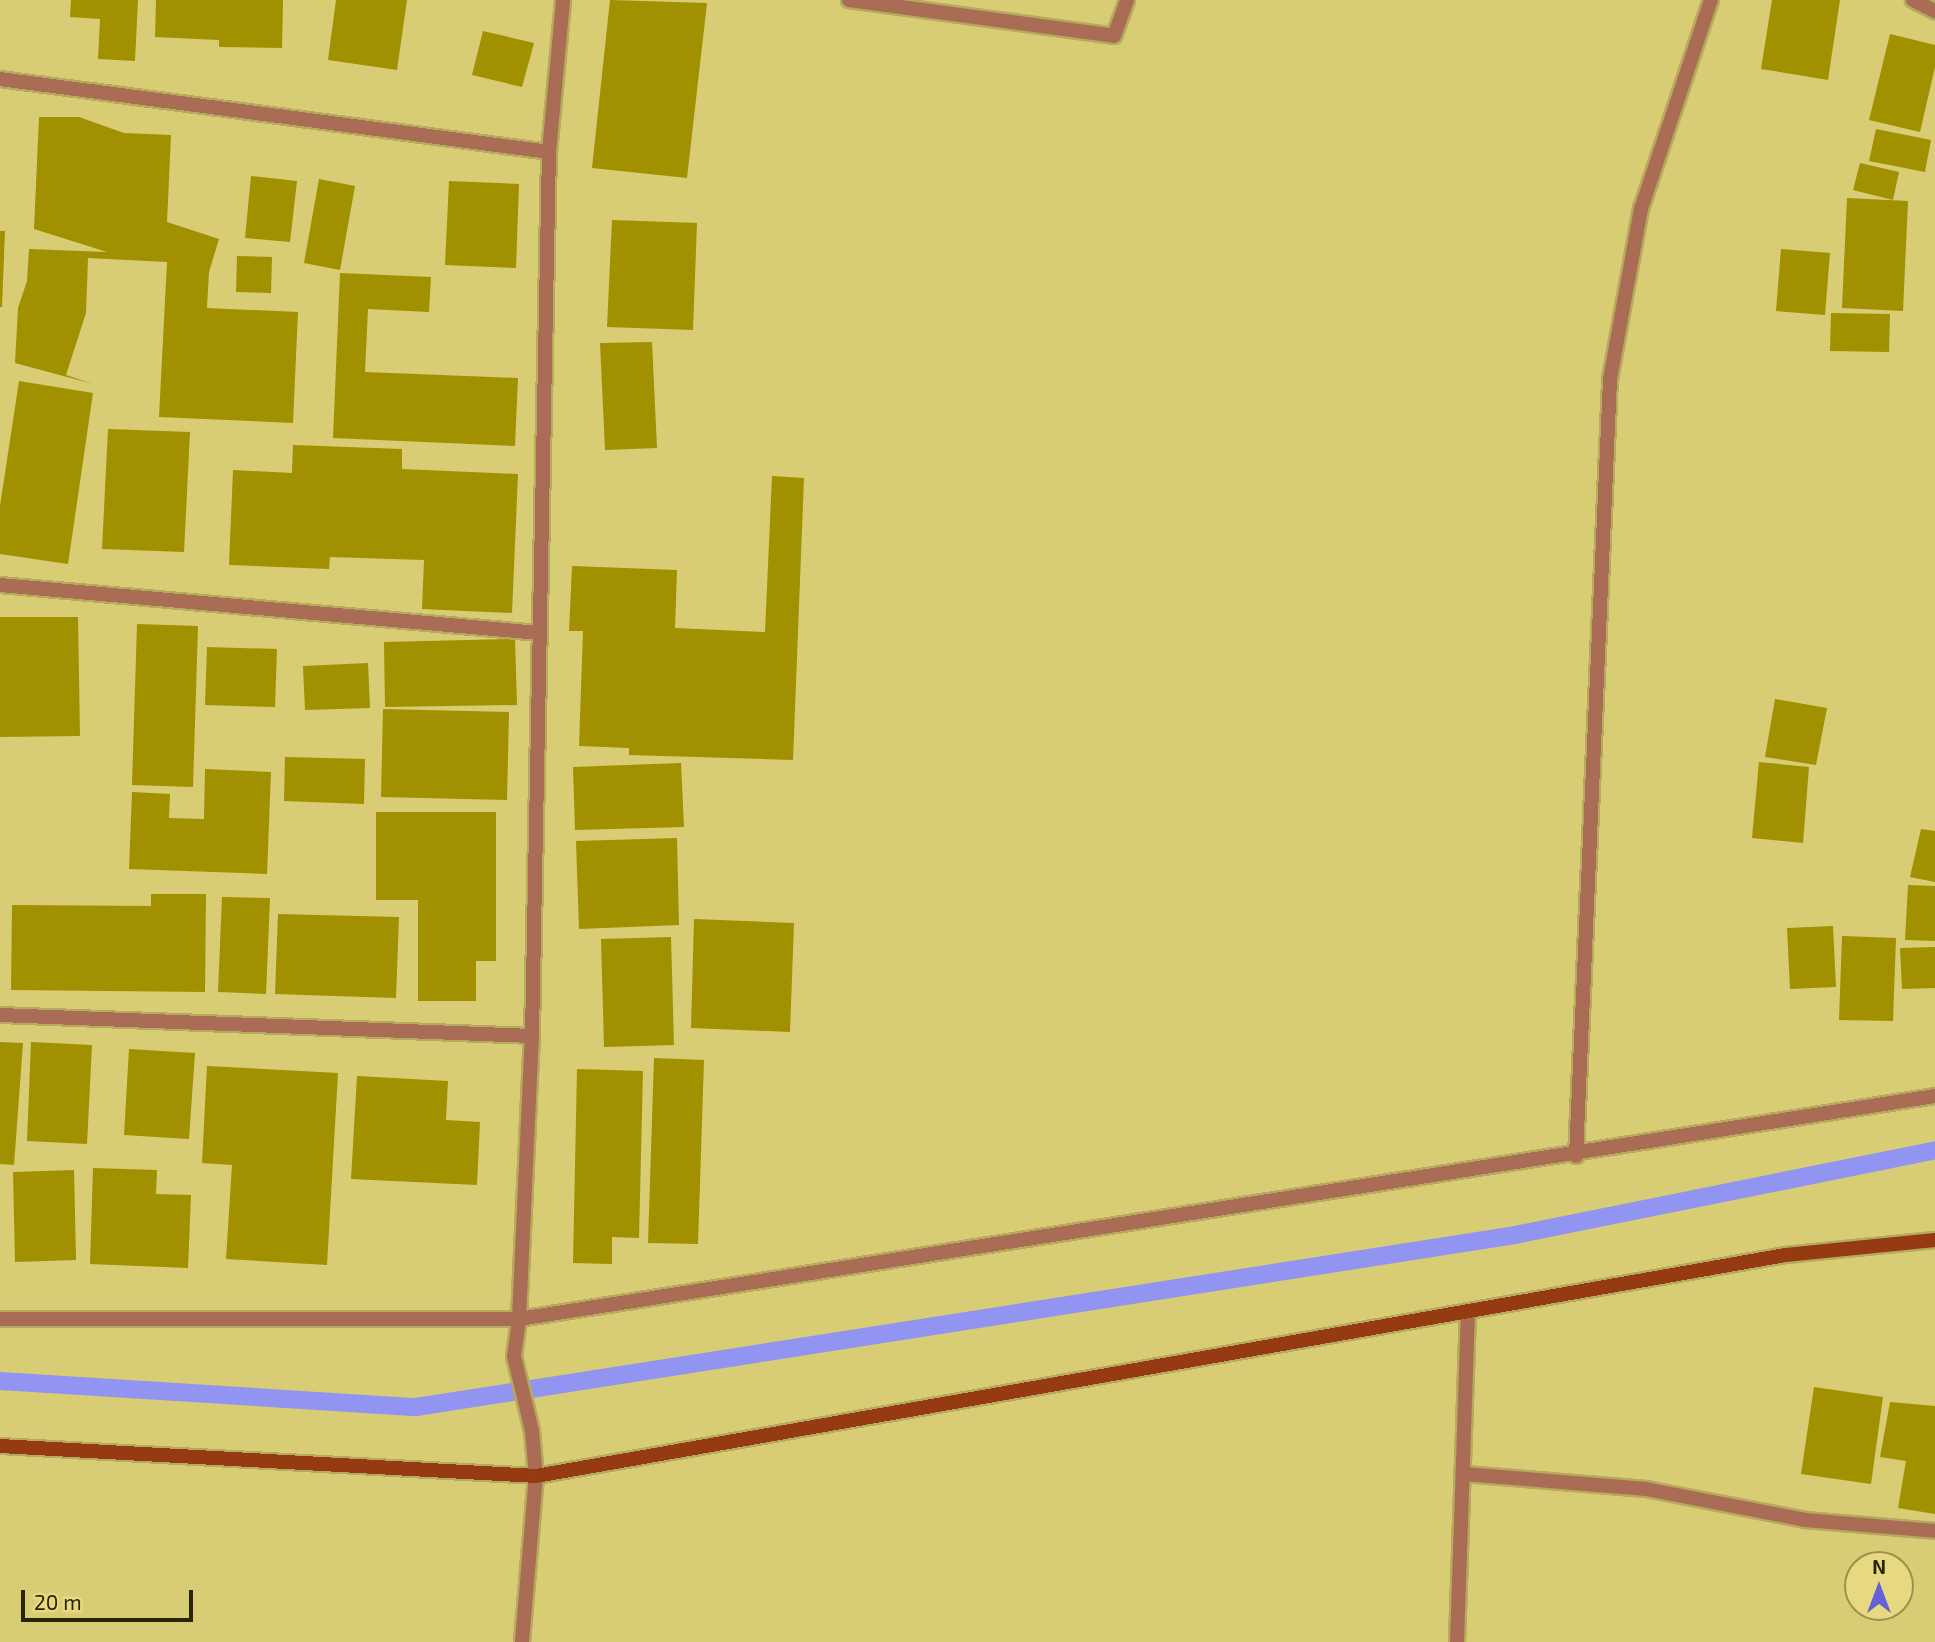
<!DOCTYPE html>
<style>
body{margin:0}
#map{position:relative;width:1935px;height:1642px;overflow:hidden;background:#d8cc74;font-family:"Exo 2",sans-serif}
div>[style]{position:absolute}
.stream>*{height:18px;margin:-9px;padding:0 9px;transform-origin:9px;border-radius:9px;background:#9194f1}
.building>*{inset:0;background:#a19000}
.roads{filter:drop-shadow(2px 0 #b5aa5d) drop-shadow(-2px 0 #b5aa5d) drop-shadow(0 2px #b5aa5d) drop-shadow(0 -2px #b5aa5d)}
.street>*{height:14px;margin:-7px;padding:0 7px;transform-origin:7px;border-radius:7px;background:#ab6c55}
.secondary>*{height:14px;margin:-7px;padding:0 7px;transform-origin:7px;border-radius:7px;background:#963a11}
span{translate:-50% -50%;white-space:nowrap;text-align:center;line-height:1.15;-webkit-text-stroke:5px #e6d981;paint-order:stroke}
.north{position:absolute;left:1844px;top:1551px;width:70px;height:70px;box-sizing:border-box;background:#e6d981;border:2px solid #9b914d;border-radius:50%;rotate:0deg;font-size:19px;font-weight:700;line-height:28px;text-align:center;color:#2a2400}
.north::after{content:'';display:block;margin:auto;width:24px;height:32px;background:#655fd8;clip-path:polygon(50% 0,100% 100%,50% 72%,0 100%)}
.scale{position:absolute;left:21px;top:1590px;width:172px;height:32px;box-sizing:border-box;border:4px solid #2a2400;border-top:0;padding-left:9px;font-size:21px;line-height:24px;white-space:nowrap;color:#2a2400;-webkit-text-stroke:5px #e6d981;paint-order:stroke}
</style>
<div id="map">
<div class="stream">
<i style="left:0;top:1381px;width:417px;rotate:3.6deg"></i>
<i style="left:416px;top:1407px;width:1112px;rotate:-8.89deg"></i>
<i style="left:1515px;top:1235px;width:429px;rotate:-11.4deg"></i>
</div>
<div class="building">
<i style="clip-path:polygon(71px 0,138px 0,135px 61px,98px 59px,100px 19px,70px 17px)"></i>
<i style="clip-path:polygon(156px 0,283px 0,282px 48px,219px 47px,219px 40px,155px 37px)"></i>
<i style="clip-path:polygon(336px 0,407px 0,397px 70px,328px 60px)"></i>
<i style="clip-path:polygon(610px 0,707px 3px,687px 178px,592px 168px)"></i>
<i style="clip-path:polygon(1772px 0,1840px 0,1828px 80px,1761px 69px)"></i>
<i style="clip-path:polygon(483px 31px,534px 43px,522px 87px,472px 75px)"></i>
<i style="clip-path:polygon(1890px 34px,1935px 45px,1935px 67px,1920px 132px,1869px 120px)"></i>
<i style="clip-path:polygon(39px 117px,79px 117px,124px 133px,171px 135px,167px 222px,219px 239px,209px 272px,207px 308px,298px 312px,293px 423px,159px 417px,167px 262px,88px 258px,86px 313px,66px 375px,93px 384px,15px 363px,18px 308px,27px 281px,29px 249px,107px 252px,34px 229px)"></i>
<i style="clip-path:polygon(1876px 129px,1931px 140px,1925px 172px,1869px 161px)"></i>
<i style="clip-path:polygon(1860px 163px,1899px 172px,1893px 200px,1853px 190px)"></i>
<i style="clip-path:polygon(251px 176px,297px 181px,290px 242px,245px 238px)"></i>
<i style="clip-path:polygon(319px 179px,355px 186px,340px 270px,304px 263px)"></i>
<i style="clip-path:polygon(449px 181px,519px 184px,516px 268px,445px 265px)"></i>
<i style="clip-path:polygon(1847px 198px,1908px 201px,1903px 311px,1842px 308px)"></i>
<i style="clip-path:polygon(612px 220px,697px 223px,693px 330px,607px 327px)"></i>
<i style="clip-path:polygon(0 231px,5px 231px,2px 307px,0 307px)"></i>
<i style="clip-path:polygon(1781px 249px,1830px 253px,1825px 315px,1776px 311px)"></i>
<i style="clip-path:polygon(237px 256px,272px 257px,271px 293px,236px 292px)"></i>
<i style="clip-path:polygon(340px 273px,431px 277px,429px 312px,368px 309px,365px 372px,518px 378px,515px 446px,333px 438px)"></i>
<i style="clip-path:polygon(1831px 313px,1890px 314px,1889px 352px,1830px 351px)"></i>
<i style="clip-path:polygon(652px 342px,657px 448px,605px 450px,600px 343px)"></i>
<i style="clip-path:polygon(19px 381px,93px 393px,68px 564px,0 554px,0 506px)"></i>
<i style="clip-path:polygon(108px 429px,190px 432px,184px 552px,102px 549px)"></i>
<i style="clip-path:polygon(293px 445px,402px 449px,402px 469px,518px 474px,512px 613px,422px 609px,424px 560px,330px 557px,329px 569px,229px 565px,233px 470px,292px 473px)"></i>
<i style="clip-path:polygon(772px 476px,804px 478px,793px 760px,629px 755px,629px 748px,579px 746px,583px 631px,569px 631px,572px 566px,677px 570px,675px 628px,765px 632px)"></i>
<i style="clip-path:polygon(0 617px,78px 617px,80px 736px,0 737px)"></i>
<i style="clip-path:polygon(137px 624px,198px 626px,193px 787px,132px 785px)"></i>
<i style="clip-path:polygon(515px 639px,517px 705px,385px 707px,384px 642px)"></i>
<i style="clip-path:polygon(207px 647px,277px 649px,275px 707px,205px 705px)"></i>
<i style="clip-path:polygon(368px 663px,370px 708px,305px 710px,303px 666px)"></i>
<i style="clip-path:polygon(1775px 699px,1827px 708px,1816px 765px,1765px 757px)"></i>
<i style="clip-path:polygon(383px 709px,509px 712px,507px 800px,381px 797px)"></i>
<i style="clip-path:polygon(285px 757px,365px 759px,364px 804px,284px 801px)"></i>
<i style="clip-path:polygon(1759px 762px,1809px 767px,1803px 843px,1752px 838px)"></i>
<i style="clip-path:polygon(681px 763px,684px 827px,575px 830px,573px 767px)"></i>
<i style="clip-path:polygon(205px 769px,271px 772px,267px 874px,129px 869px,132px 792px,170px 794px,169px 818px,204px 819px)"></i>
<i style="clip-path:polygon(376px 812px,496px 812px,496px 961px,476px 961px,476px 1001px,418px 1001px,418px 900px,376px 900px)"></i>
<i style="clip-path:polygon(1921px 829px,1935px 831px,1935px 882px,1910px 877px)"></i>
<i style="clip-path:polygon(677px 838px,679px 925px,579px 929px,576px 841px)"></i>
<i style="clip-path:polygon(1908px 885px,1935px 886px,1935px 941px,1905px 940px)"></i>
<i style="clip-path:polygon(151px 894px,206px 894px,205px 992px,11px 990px,12px 905px,151px 906px)"></i>
<i style="clip-path:polygon(222px 897px,270px 898px,266px 994px,218px 992px)"></i>
<i style="clip-path:polygon(278px 914px,399px 917px,396px 998px,275px 994px)"></i>
<i style="clip-path:polygon(694px 919px,794px 923px,790px 1032px,691px 1028px)"></i>
<i style="clip-path:polygon(1833px 926px,1836px 987px,1790px 989px,1787px 928px)"></i>
<i style="clip-path:polygon(1842px 936px,1896px 938px,1893px 1021px,1839px 1020px)"></i>
<i style="clip-path:polygon(671px 937px,674px 1045px,604px 1047px,601px 939px)"></i>
<i style="clip-path:polygon(1935px 947px,1935px 988px,1902px 989px,1900px 948px)"></i>
<i style="clip-path:polygon(0 1042px,23px 1043px,14px 1165px,0 1164px)"></i>
<i style="clip-path:polygon(31px 1042px,92px 1045px,87px 1144px,27px 1141px)"></i>
<i style="clip-path:polygon(129px 1049px,195px 1053px,189px 1139px,124px 1135px)"></i>
<i style="clip-path:polygon(654px 1058px,704px 1060px,698px 1244px,648px 1243px)"></i>
<i style="clip-path:polygon(207px 1066px,338px 1073px,327px 1265px,226px 1259px,232px 1165px,202px 1163px)"></i>
<i style="clip-path:polygon(577px 1069px,643px 1071px,639px 1238px,612px 1237px,612px 1264px,573px 1263px)"></i>
<i style="clip-path:polygon(357px 1076px,448px 1081px,446px 1120px,480px 1122px,477px 1185px,351px 1179px)"></i>
<i style="clip-path:polygon(93px 1168px,157px 1170px,156px 1194px,191px 1195px,188px 1268px,90px 1264px)"></i>
<i style="clip-path:polygon(74px 1170px,76px 1260px,15px 1262px,13px 1172px)"></i>
<i style="clip-path:polygon(1814px 1387px,1883px 1397px,1871px 1484px,1801px 1474px)"></i>
<i style="clip-path:polygon(1890px 1402px,1935px 1406px,1935px 1514px,1898px 1508px,1906px 1461px,1880px 1457px)"></i>
</div>
<div class="roads">
<div class="street">
<i style="left:849px;top:0;width:267px;rotate:7.7deg"></i>
<i style="left:1114px;top:36px;width:38px;rotate:-70deg"></i>
<i style="left:1913px;top:0;width:25px;rotate:27deg"></i>
<i style="left:0;top:79px;width:554px;rotate:7.57deg"></i>
<i style="left:549px;top:152px;width:153px;rotate:-84.7deg"></i>
<i style="left:0;top:585px;width:541px;rotate:5.09deg"></i>
<i style="left:0;top:1015px;width:532px;rotate:2.26deg"></i>
<i style="left:1576px;top:1156px;width:778px;rotate:-87.49deg"></i>
<i style="left:1610px;top:379px;width:173px;rotate:-79.7deg"></i>
<i style="left:1641px;top:209px;width:220px;rotate:-71.5deg"></i>
<i style="left:0;top:1319px;width:519px"></i>
<i style="left:519px;top:1319px;width:1433px;rotate:-8.95deg"></i>
<i style="left:1465px;top:1474px;width:182px;rotate:4.7deg"></i>
<i style="left:1646px;top:1489px;width:162px;rotate:11deg"></i>
<i style="left:1805px;top:1520px;width:130px;rotate:4.8deg"></i>
<i style="left:522px;top:1642px;width:167px;rotate:-85.2deg"></i>
<i style="left:536px;top:1476px;width:45px;rotate:-95.1deg"></i>
<i style="left:532px;top:1431px;width:77px;rotate:-103.5deg"></i>
<i style="left:514px;top:1356px;width:37px;rotate:-82deg"></i>
<i style="left:519px;top:1319px;width:283px;rotate:-87.4deg"></i>
<i style="left:532px;top:1036px;width:884px;rotate:-88.9deg"></i>
<i style="left:1457px;top:1642px;width:331px;rotate:-88.1deg"></i>
</div>
<div class="secondary">
<i style="left:0;top:1446px;width:537px;rotate:3.2deg"></i>
<i style="left:536px;top:1476px;width:1268px;rotate:-10.03deg"></i>
<i style="left:1785px;top:1255px;width:151px;rotate:-5.7deg"></i>
</div>
</div>
<div class="north">N</div>
<div class="scale">20 m</div>
</div>
